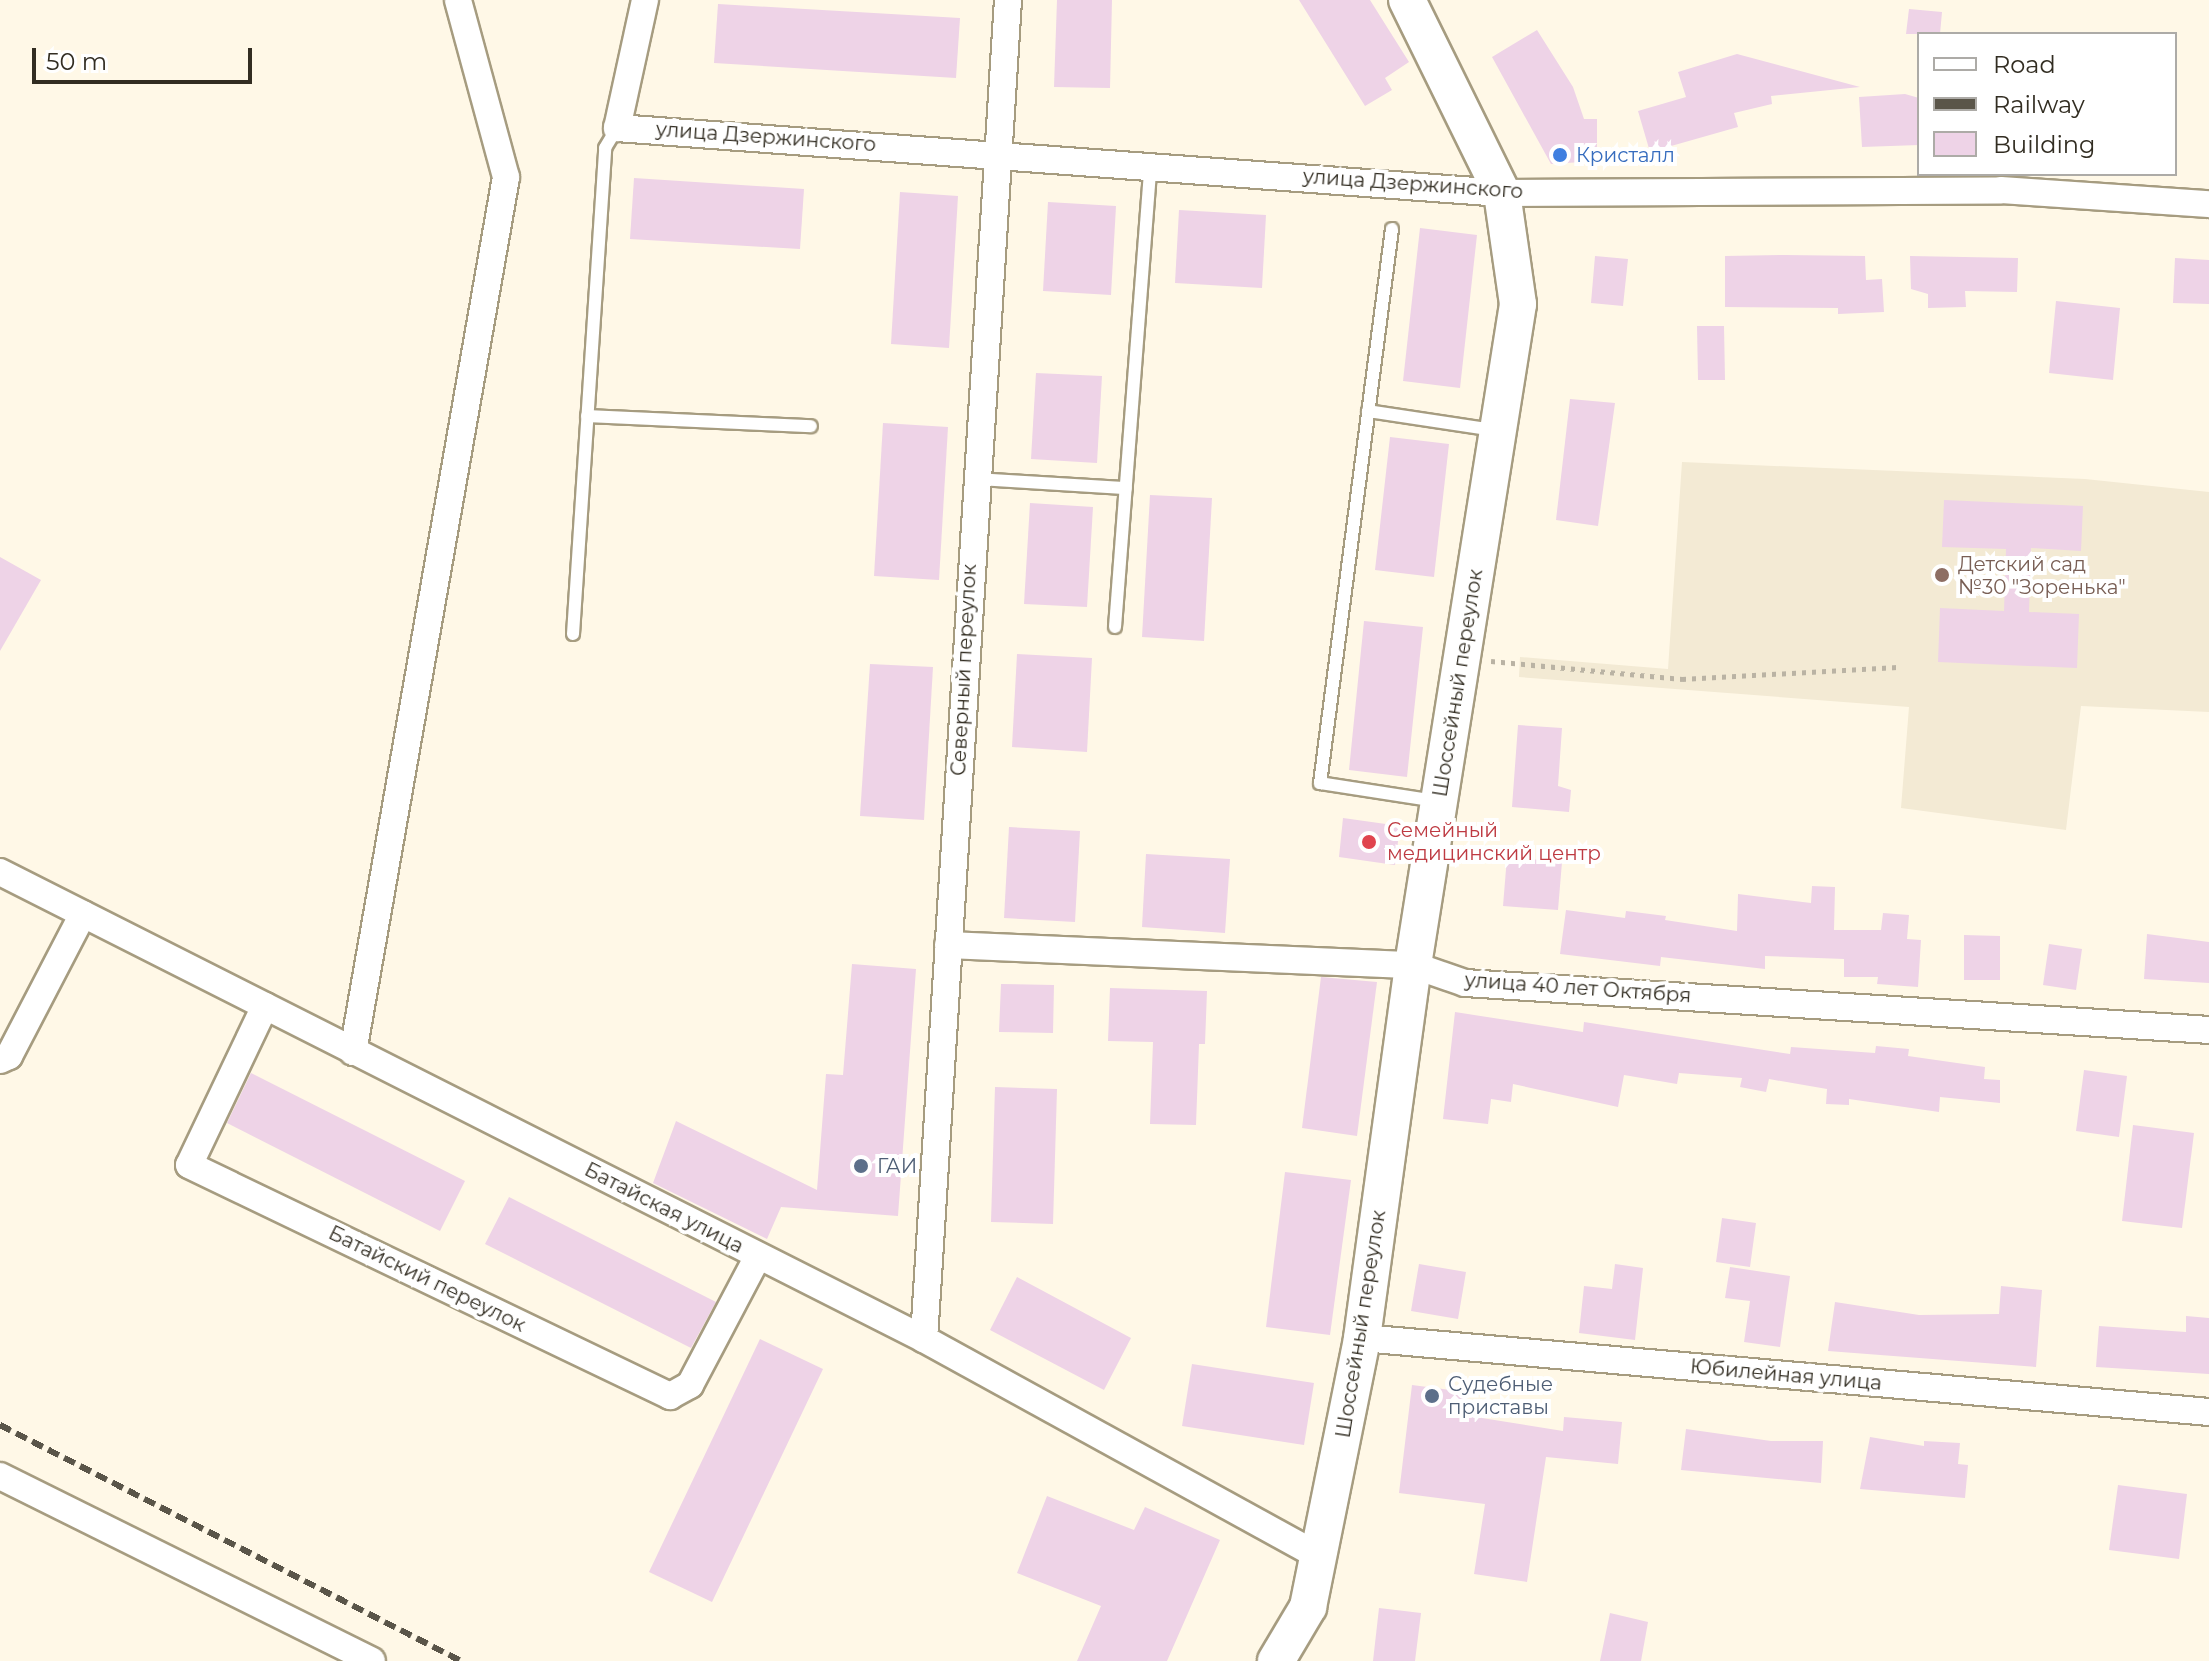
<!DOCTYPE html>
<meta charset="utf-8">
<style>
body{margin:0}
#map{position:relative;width:2209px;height:1661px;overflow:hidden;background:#fff8e7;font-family:Montserrat,sans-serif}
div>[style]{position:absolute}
.education>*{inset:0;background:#f3ead4}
.building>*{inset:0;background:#eed3e7}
.path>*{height:5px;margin-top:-2.5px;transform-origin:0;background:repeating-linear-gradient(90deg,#bab3a4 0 4px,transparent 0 10px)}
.roads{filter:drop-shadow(2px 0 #a69c80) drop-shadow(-2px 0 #a69c80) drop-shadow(0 2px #a69c80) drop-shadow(0 -2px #a69c80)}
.service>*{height:12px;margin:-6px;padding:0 6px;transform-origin:6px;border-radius:6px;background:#fff}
.minor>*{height:26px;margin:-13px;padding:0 13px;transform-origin:13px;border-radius:13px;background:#fff}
.secondary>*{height:36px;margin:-18px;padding:0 18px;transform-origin:18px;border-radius:18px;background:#fff}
.rail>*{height:6px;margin-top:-3px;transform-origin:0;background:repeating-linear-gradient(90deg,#5a5549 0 12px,transparent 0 18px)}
.dots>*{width:22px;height:22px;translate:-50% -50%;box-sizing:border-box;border:4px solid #fff;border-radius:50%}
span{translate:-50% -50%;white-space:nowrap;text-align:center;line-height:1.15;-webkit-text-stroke:8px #fff;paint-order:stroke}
.street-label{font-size:20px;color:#322d22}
.shop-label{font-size:20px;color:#366cbe}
.left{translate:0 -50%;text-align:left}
.education-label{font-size:20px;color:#785e54}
.health-label{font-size:20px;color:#be3a42}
.service-label{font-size:20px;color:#4e5e75}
.legend{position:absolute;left:1917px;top:32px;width:260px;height:144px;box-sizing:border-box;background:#fff;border:2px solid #adaba7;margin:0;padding:10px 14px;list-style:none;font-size:24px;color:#322d22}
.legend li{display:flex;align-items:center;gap:16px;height:40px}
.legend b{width:40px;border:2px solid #adaba7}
.scale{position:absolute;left:32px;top:48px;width:220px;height:36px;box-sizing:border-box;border:4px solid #322d22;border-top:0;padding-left:10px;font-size:24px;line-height:28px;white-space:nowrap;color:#322d22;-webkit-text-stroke:6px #fff;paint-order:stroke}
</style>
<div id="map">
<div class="education">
<i style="clip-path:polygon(1682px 462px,2085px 479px,2209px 492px,2209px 712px,2081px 706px,2066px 830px,1901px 808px,1909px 707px,1519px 677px,1520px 657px,1668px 669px)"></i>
</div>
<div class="building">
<i style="clip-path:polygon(1057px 0,1112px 0,1110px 88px,1054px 87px)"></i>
<i style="clip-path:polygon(1299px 0,1370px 0,1409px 62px,1385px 78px,1392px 90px,1365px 106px)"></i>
<i style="clip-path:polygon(718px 4px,960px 18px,956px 78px,714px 63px)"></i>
<i style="clip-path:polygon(1909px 9px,1942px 12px,1940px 34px,1906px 34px)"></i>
<i style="clip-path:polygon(1537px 30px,1573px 87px,1584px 119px,1597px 119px,1597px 161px,1551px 164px,1492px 57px)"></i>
<i style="clip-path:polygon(1737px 54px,1860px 87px,1771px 96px,1772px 104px,1734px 113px,1738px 127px,1650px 152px,1638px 111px,1686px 97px,1678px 72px)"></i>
<i style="clip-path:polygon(1905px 94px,1919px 98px,1919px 145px,1862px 147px,1859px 97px)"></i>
<i style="clip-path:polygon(634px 178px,804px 189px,800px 249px,630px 239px)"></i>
<i style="clip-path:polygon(900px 192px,958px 196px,949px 348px,891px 344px)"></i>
<i style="clip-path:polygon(1048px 202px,1116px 206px,1111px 295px,1043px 291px)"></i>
<i style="clip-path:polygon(1179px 210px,1266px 215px,1262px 288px,1175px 283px)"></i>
<i style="clip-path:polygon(1420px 228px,1477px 235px,1460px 388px,1403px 381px)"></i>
<i style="clip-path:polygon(1785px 255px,1865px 256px,1866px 280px,1882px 279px,1884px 312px,1838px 314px,1838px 308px,1725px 307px,1725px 256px)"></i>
<i style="clip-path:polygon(1595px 256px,1628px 259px,1623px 306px,1591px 303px)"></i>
<i style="clip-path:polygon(1910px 256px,2018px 258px,2017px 292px,1965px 291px,1966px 307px,1928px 308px,1928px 294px,1911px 289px)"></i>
<i style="clip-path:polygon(2175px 258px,2209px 260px,2209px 304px,2173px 303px)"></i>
<i style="clip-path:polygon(2056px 301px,2120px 308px,2113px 380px,2049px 373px)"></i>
<i style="clip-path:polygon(1697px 326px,1724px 326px,1725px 380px,1698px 380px)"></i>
<i style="clip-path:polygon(1036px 373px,1102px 376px,1097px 463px,1031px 459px)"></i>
<i style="clip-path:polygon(1570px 399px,1615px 403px,1598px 526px,1556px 520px)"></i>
<i style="clip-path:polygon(883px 423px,948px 427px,939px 580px,874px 576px)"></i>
<i style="clip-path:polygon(1390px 437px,1449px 444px,1434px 577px,1375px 570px)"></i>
<i style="clip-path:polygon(1150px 495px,1212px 498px,1204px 641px,1142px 637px)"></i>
<i style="clip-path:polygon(1944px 500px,2083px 506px,2081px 551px,2031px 548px,2029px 612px,2079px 614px,2077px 668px,1938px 662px,1940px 608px,2004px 611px,2006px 549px,1942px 547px)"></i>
<i style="clip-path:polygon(1030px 503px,1093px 507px,1087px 607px,1024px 604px)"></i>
<i style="clip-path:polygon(0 557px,41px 580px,0 651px)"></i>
<i style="clip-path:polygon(1364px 621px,1423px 627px,1407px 777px,1349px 770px)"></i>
<i style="clip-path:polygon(1017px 654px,1092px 658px,1087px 752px,1012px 747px)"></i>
<i style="clip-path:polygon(870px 664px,933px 667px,924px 820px,860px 816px)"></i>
<i style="clip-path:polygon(1518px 725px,1562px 728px,1558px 786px,1571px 790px,1569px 812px,1512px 807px)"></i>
<i style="clip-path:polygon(1343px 818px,1400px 826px,1395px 865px,1339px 857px)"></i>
<i style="clip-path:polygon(1009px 827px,1080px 831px,1075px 922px,1004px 918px)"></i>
<i style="clip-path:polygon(1146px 854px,1230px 859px,1225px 933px,1142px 927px)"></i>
<i style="clip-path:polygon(1507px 857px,1562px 862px,1558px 910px,1503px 906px)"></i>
<i style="clip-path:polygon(1812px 886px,1835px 887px,1834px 930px,1881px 930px,1883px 913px,1909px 915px,1907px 939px,1921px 940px,1918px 987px,1877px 984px,1878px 977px,1844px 977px,1844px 959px,1765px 956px,1765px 969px,1661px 957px,1660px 966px,1560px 954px,1566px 910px,1625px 918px,1626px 911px,1666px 916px,1665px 920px,1737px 931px,1738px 894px,1811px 903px)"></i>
<i style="clip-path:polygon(2147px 934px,2209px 942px,2209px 983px,2144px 979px)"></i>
<i style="clip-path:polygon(1964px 935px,2000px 936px,2000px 980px,1964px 980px)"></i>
<i style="clip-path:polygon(2049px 944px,2082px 949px,2076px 990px,2043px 985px)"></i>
<i style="clip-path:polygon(852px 964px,916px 969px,898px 1216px,781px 1207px,767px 1239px,653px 1183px,676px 1121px,817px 1190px,826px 1074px,843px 1075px)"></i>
<i style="clip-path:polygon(1321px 977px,1377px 982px,1357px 1136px,1302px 1128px)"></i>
<i style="clip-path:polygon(1001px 984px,1054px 985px,1053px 1033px,999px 1032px)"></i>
<i style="clip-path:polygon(1110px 988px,1207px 991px,1205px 1044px,1199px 1044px,1196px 1125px,1150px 1124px,1153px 1042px,1108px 1041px)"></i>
<i style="clip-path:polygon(1455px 1012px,1583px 1032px,1584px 1022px,1790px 1054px,1791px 1047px,1875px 1053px,1876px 1046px,1909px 1049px,1908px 1056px,1985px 1067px,1984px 1079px,2000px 1080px,2000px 1103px,1940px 1097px,1939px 1112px,1849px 1099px,1849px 1105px,1826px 1104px,1827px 1089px,1769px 1079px,1766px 1092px,1740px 1087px,1742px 1078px,1679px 1073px,1677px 1084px,1624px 1075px,1618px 1107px,1513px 1084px,1511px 1102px,1491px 1099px,1488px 1124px,1443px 1119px)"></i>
<i style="clip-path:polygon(2084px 1070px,2127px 1076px,2119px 1137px,2076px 1131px)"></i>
<i style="clip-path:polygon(251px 1073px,465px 1181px,440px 1231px,227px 1123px)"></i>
<i style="clip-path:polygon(995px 1087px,1057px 1089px,1053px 1224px,991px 1222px)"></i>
<i style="clip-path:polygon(2133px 1125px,2194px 1133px,2182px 1228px,2122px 1221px)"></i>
<i style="clip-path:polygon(1285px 1172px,1351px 1180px,1330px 1335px,1266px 1327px)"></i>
<i style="clip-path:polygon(509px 1197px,716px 1302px,691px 1348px,485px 1244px)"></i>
<i style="clip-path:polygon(1722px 1218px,1756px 1223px,1750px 1267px,1716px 1262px)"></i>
<i style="clip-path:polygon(1419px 1264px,1466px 1272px,1458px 1319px,1411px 1311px)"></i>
<i style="clip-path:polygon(1615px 1264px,1643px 1268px,1635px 1340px,1579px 1333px,1584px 1286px,1612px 1289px)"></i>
<i style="clip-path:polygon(1730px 1267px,1790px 1276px,1780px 1347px,1744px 1342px,1750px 1301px,1725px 1298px)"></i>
<i style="clip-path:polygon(1017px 1277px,1131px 1338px,1104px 1390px,990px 1330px)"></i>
<i style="clip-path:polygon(2001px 1286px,2042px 1290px,2036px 1367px,1828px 1351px,1835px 1302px,1919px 1315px,1999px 1314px)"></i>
<i style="clip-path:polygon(2186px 1316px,2209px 1318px,2209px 1374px,2096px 1367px,2099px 1326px,2186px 1332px)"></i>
<i style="clip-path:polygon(760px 1339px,823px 1369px,712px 1602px,649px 1572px)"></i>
<i style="clip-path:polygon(1192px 1364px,1314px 1383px,1304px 1445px,1182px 1426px)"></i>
<i style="clip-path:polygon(1412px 1385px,1466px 1392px,1463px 1415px,1563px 1431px,1564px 1417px,1622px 1422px,1618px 1464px,1546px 1457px,1527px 1582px,1474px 1574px,1485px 1504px,1399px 1493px)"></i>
<i style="clip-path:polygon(1686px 1429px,1771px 1441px,1823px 1441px,1821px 1483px,1681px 1470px)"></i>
<i style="clip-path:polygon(1870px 1437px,1924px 1446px,1924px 1441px,1960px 1443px,1958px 1464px,1968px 1465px,1965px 1498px,1860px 1489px)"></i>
<i style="clip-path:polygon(2118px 1485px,2187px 1494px,2179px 1559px,2109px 1550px)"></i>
<i style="clip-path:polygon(1047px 1496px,1134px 1530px,1145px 1507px,1220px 1540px,1167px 1661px,1077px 1661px,1101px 1606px,1017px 1573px)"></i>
<i style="clip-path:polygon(1379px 1608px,1421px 1613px,1415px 1661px,1373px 1661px)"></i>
<i style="clip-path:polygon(1610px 1613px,1648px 1622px,1641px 1661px,1600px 1661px)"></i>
</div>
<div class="path">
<i style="left:1491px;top:661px;width:192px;rotate:5.4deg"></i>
<i style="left:1682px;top:679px;width:216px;rotate:-3.2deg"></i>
</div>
<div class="roads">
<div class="service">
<i style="left:1392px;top:229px;width:559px;rotate:97.4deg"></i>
<i style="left:1320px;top:783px;width:117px;rotate:8.8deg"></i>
<i style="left:1368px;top:411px;width:127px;rotate:8.6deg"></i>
<i style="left:587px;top:416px;width:224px;rotate:2.6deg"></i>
<i style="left:977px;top:479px;width:149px;rotate:3.5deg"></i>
<i style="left:1115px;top:627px;width:464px;rotate:-85.6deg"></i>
<i style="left:573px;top:634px;width:487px;rotate:-86.2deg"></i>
<i style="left:605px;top:148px;width:23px;rotate:-59deg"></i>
</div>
<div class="minor">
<i style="left:645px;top:0;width:131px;rotate:102.3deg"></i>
<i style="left:617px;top:128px;width:887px;rotate:4.2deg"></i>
<i style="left:1502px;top:193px;width:499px;rotate:-0.3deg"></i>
<i style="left:2001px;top:190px;width:208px;rotate:3.9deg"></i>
<i style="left:0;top:872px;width:1035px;rotate:26.81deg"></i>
<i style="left:924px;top:1339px;width:453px;rotate:28.8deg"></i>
<i style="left:948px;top:945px;width:465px;rotate:2.5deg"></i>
<i style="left:1413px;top:965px;width:55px;rotate:19.1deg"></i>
<i style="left:1465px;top:983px;width:745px;rotate:3.61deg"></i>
<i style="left:265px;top:1006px;width:176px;rotate:115.5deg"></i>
<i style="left:189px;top:1165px;width:534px;rotate:25.65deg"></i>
<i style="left:670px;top:1396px;width:23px;rotate:-29deg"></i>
<i style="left:690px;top:1385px;width:146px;rotate:-62.2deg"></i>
<i style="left:353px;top:1052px;width:888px;rotate:-80.08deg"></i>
<i style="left:506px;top:177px;width:183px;rotate:-105.2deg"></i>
<i style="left:0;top:1060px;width:10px;rotate:-24deg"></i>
<i style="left:9px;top:1056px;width:160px;rotate:-62.5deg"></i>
<i style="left:1362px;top:1338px;width:850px;rotate:4.99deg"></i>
<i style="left:924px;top:1339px;width:1342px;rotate:-86.41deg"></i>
<i style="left:0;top:1476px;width:415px;rotate:26.4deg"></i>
</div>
<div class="secondary">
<i style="left:1276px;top:1661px;width:63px;rotate:-59.3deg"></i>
<i style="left:1308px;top:1607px;width:274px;rotate:-78.6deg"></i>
<i style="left:1362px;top:1338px;width:376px;rotate:-82.2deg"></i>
<i style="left:1413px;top:965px;width:669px;rotate:-80.97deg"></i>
<i style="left:1518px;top:304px;width:112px;rotate:-98.2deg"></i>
<i style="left:1502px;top:193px;width:215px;rotate:-116.2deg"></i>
</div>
</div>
<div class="rail">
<i style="left:0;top:1425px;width:518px;rotate:27.11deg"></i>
</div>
<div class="dots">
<i style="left:1560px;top:155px;background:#3f7fe0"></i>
<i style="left:1942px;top:575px;background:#8d6e63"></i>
<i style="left:1369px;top:842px;background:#e0444e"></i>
<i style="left:861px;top:1166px;background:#5c6f8a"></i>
<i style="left:1432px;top:1396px;background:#5c6f8a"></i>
</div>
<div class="street-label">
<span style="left:766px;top:137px;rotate:4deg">улица Дзержинского</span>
<span style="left:1413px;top:184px;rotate:4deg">улица Дзержинского</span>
<span style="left:964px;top:670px;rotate:-87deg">Северный переулок</span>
<span style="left:1458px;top:683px;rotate:-81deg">Шоссейный переулок</span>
<span style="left:1578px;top:988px;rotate:4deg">улица 40 лет Октября</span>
<span style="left:664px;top:1208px;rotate:27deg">Батайская улица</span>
<span style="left:427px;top:1279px;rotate:26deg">Батайский переулок</span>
<span style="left:1361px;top:1324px;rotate:-81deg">Шоссейный переулок</span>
<span style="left:1786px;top:1375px;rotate:5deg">Юбилейная улица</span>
</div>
<div class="shop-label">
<span class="left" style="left:1576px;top:155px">Кристалл</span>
</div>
<div class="education-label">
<span class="left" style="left:1958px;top:576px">Детский сад<br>№30 "Зоренька"</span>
</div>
<div class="health-label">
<span class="left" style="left:1387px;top:842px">Семейный<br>медицинский центр</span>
</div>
<div class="service-label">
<span class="left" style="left:877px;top:1166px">ГАИ</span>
<span class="left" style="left:1448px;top:1396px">Судебные<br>приставы</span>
</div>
<ul class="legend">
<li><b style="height:10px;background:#fff"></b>Road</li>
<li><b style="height:10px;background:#5a5549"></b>Railway</li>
<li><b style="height:22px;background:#eed3e7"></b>Building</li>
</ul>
<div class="scale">50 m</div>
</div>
